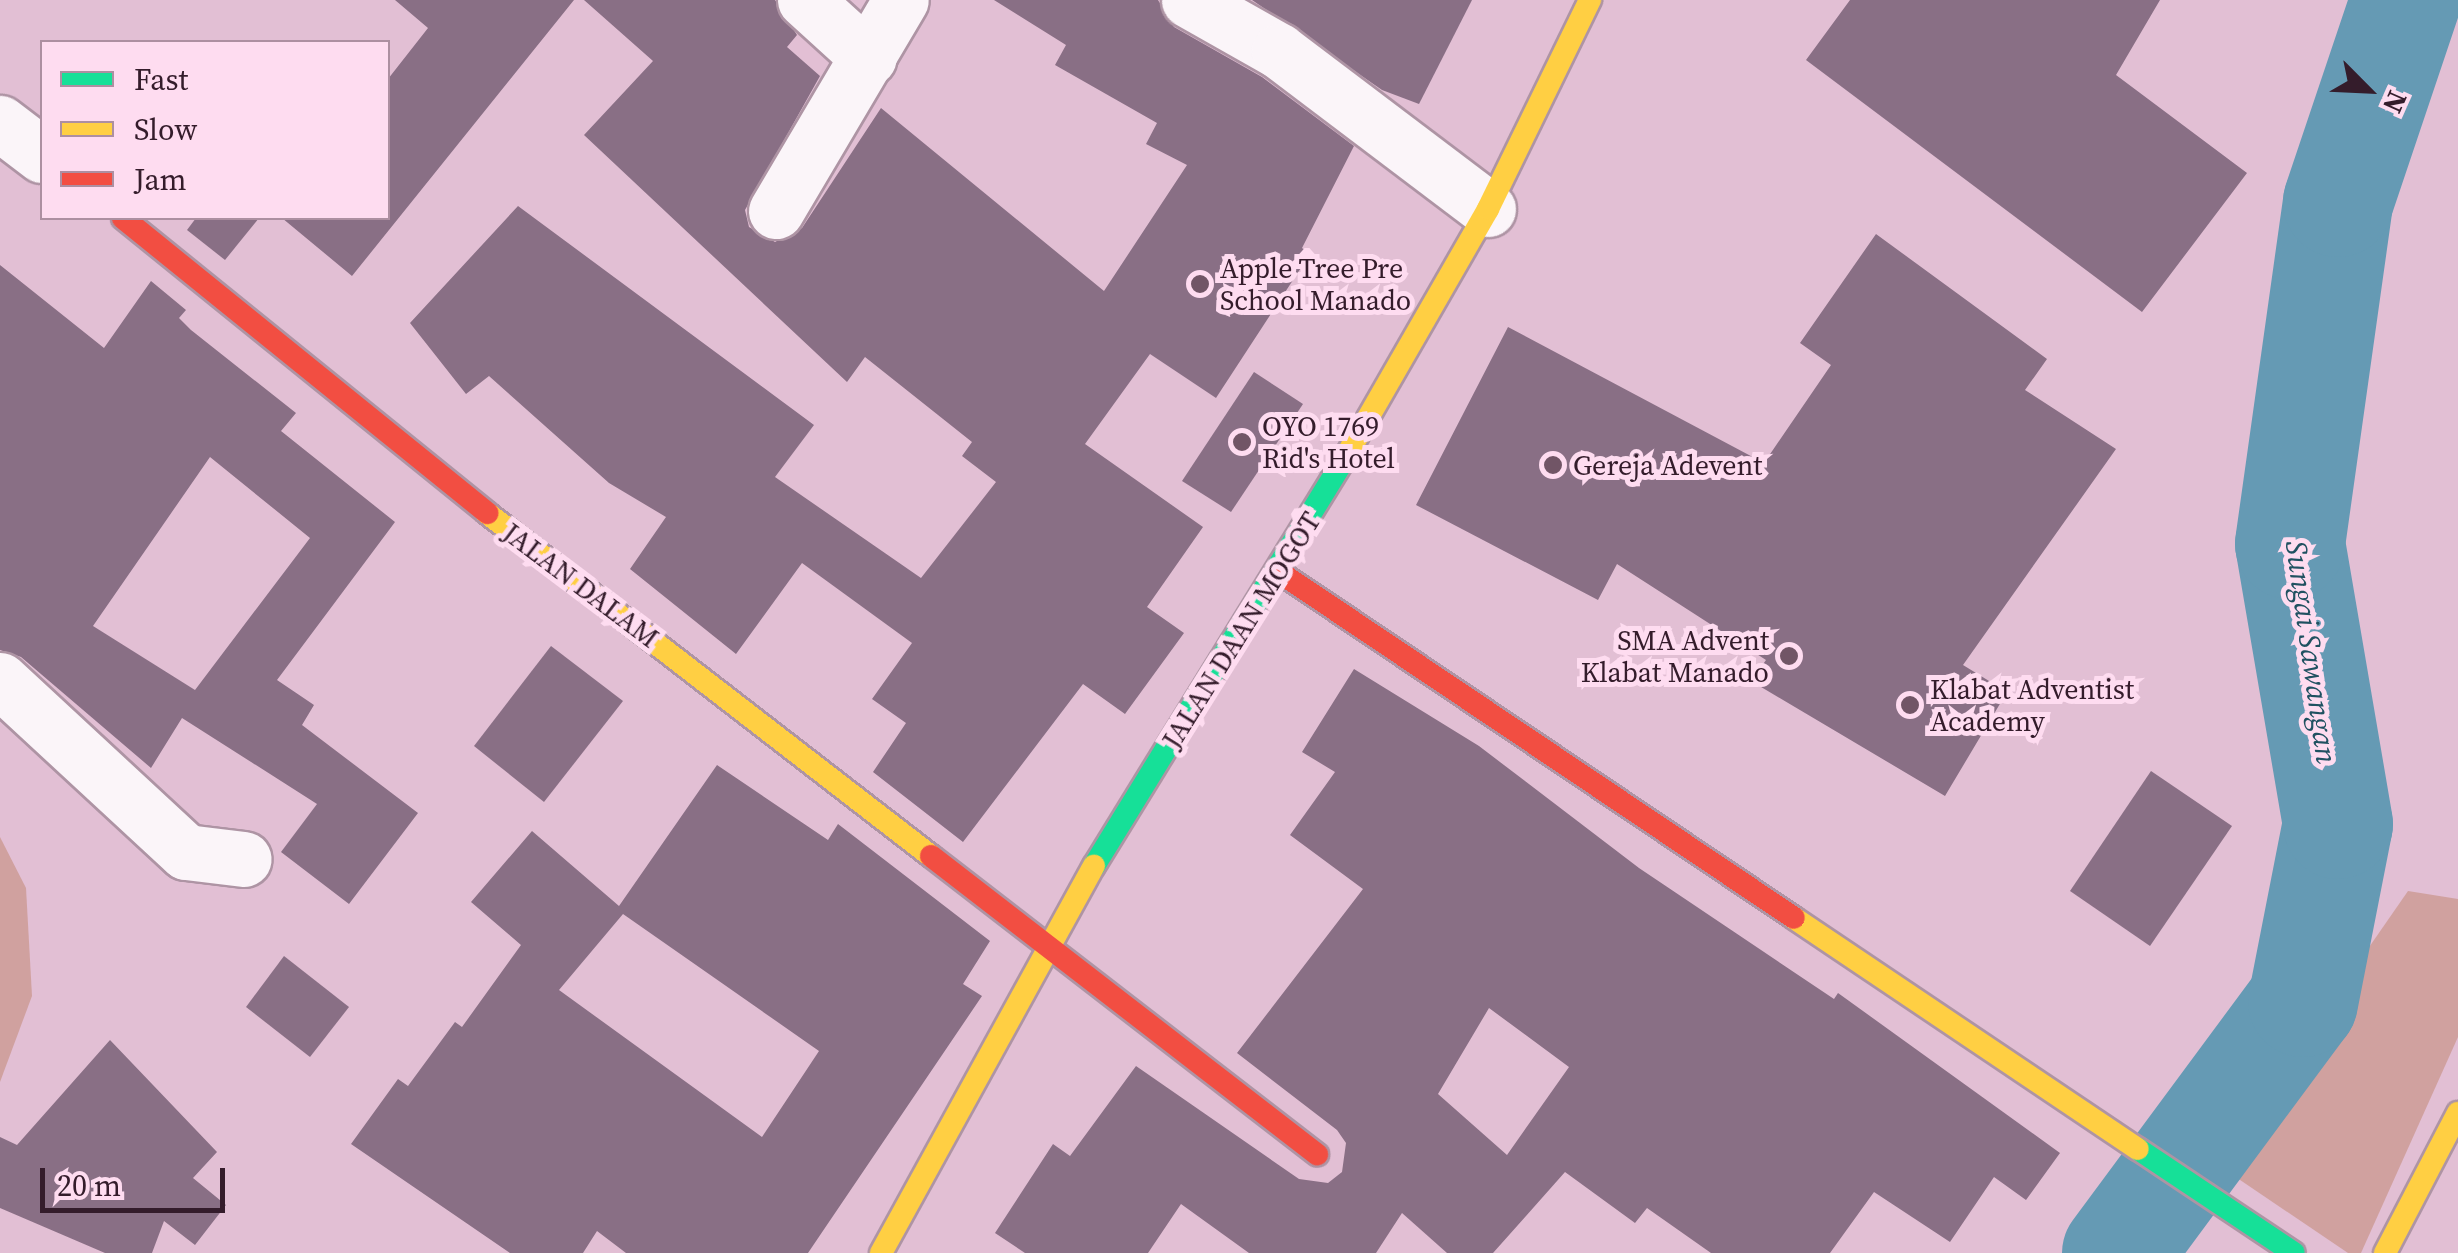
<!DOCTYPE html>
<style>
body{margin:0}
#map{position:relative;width:2458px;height:1253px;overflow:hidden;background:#e2bfd4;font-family:"Source Serif 4",serif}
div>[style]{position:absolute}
.green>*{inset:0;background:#d0a19f}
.river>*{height:110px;margin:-55px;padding:0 55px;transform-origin:55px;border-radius:55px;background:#659ab4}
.building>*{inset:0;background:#896f85}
.roads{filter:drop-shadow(2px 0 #ae94a4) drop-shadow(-2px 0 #ae94a4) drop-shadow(0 2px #ae94a4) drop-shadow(0 -2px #ae94a4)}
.street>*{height:55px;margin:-27.5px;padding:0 27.5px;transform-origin:27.5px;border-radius:27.5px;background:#fbf5f9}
.fast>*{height:22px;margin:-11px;padding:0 11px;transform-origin:11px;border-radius:11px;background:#16e098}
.slow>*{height:22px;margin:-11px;padding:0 11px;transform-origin:11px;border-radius:11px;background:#ffcf43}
.jam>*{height:22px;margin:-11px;padding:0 11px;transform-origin:11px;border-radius:11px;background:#f24e42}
.dots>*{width:28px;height:28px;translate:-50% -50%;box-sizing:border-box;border:5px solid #fedcf0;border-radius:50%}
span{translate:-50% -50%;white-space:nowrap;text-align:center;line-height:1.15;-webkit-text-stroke:10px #fedcf0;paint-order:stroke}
.poi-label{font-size:28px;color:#341c2b}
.left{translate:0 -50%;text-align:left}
.right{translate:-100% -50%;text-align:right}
.street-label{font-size:28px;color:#341c2b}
.water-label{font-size:30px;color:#205161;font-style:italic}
.legend{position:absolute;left:40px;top:40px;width:350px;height:180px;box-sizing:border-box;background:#fedcf0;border:2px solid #ad8fa1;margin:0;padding:12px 18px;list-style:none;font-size:30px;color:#341c2b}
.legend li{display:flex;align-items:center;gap:20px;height:50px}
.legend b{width:50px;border:2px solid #ad8fa1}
.north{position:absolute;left:2318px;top:40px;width:100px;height:100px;-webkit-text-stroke:8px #fedcf0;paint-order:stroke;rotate:114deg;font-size:28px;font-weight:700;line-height:40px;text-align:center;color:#341c2b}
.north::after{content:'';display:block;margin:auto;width:35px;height:45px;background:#341c2b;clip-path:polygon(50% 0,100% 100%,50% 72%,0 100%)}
.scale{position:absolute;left:40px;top:1168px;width:185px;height:45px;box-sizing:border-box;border:5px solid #341c2b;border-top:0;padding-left:12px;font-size:30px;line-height:35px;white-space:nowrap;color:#341c2b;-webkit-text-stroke:8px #fedcf0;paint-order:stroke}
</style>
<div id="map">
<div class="green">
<i style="clip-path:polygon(0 837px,26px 888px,32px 996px,0 1082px)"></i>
<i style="clip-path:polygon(2408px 891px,2458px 899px,2458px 1037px,2361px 1253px,2348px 1253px,2218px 1165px)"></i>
</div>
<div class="river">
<i style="left:2117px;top:1253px;width:312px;rotate:-53.5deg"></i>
<i style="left:2303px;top:1002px;width:181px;rotate:-78.9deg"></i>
<i style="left:2338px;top:824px;width:284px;rotate:-99.7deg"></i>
<i style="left:2290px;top:544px;width:345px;rotate:-82deg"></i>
<i style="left:2338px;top:202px;width:213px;rotate:-71.4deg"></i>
</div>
<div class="building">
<i style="clip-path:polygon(395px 0,574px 0,352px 276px,282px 218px,388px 218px,388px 79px,428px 28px)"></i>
<i style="clip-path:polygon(584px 0,775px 0,797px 35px,787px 47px,820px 76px,745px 210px,749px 227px,775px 242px,802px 228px,881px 108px,1104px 291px,1187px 165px,1146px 144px,1157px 123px,1055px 65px,1066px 45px,994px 0,1158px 0,1174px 27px,1262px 77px,1354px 146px,1302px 248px,1310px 254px,1216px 398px,1150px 354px,1085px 444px,1203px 527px,1147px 607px,1184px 633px,1125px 714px,1083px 684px,963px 842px,873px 772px,906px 723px,872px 699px,912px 643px,802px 563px,736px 654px,630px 569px,666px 517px,609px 483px,489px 376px,466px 394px,410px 323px,518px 206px,814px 425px,775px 477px,921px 578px,996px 482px,962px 456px,972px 442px,865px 357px,847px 382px,584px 135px,653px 61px)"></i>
<i style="clip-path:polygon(1252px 0,1472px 0,1419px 104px,1382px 90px)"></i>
<i style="clip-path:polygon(1850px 0,2160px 0,2116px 75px,2247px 173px,2142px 312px,1806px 60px)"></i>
<i style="clip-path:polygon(196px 218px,259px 218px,225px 260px,187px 230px)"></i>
<i style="clip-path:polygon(1876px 234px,2047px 359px,2025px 390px,2116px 449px,1963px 665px,2007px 692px,1945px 796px,1751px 681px,1766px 660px,1617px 564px,1598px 600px,1416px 505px,1508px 327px,1764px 463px,1831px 365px,1800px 343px)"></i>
<i style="clip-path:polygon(evenodd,0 265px,104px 348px,151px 281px,186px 310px,179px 318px,191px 330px,296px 413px,281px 431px,395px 522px,277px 680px,314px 705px,302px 725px,418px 813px,349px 904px,281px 852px,317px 804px,182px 718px,151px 768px,21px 657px,0 650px,0 265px,210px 457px,310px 538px,195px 690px,93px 626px,210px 457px)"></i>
<i style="clip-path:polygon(1254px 372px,1303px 404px,1231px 512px,1182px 481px)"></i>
<i style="clip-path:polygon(551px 646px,623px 701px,544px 802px,474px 746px)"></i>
<i style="clip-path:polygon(evenodd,1354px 669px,1479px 746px,1639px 868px,1834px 999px,1838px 993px,2060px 1153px,2026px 1200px,1994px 1177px,1950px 1242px,1874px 1192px,1830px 1253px,1711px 1253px,1647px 1208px,1635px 1223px,1565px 1172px,1493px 1253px,1447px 1253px,1402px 1213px,1376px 1253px,1249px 1253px,1181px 1204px,1148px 1253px,1025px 1253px,995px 1233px,1053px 1144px,1070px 1156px,1136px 1066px,1299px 1179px,1328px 1183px,1342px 1172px,1346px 1143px,1337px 1130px,1237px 1053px,1363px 889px,1290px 835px,1335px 772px,1302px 752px,1354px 669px,1489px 1008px,1569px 1067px,1507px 1155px,1438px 1094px,1489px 1008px)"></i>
<i style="clip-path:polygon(evenodd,717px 765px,828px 840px,838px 824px,990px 941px,963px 984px,982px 996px,808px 1253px,626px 1253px,597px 1231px,583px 1253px,510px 1253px,351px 1144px,398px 1079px,408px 1086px,455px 1022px,462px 1027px,521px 945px,471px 902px,532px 831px,619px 906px,717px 765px,623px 914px,819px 1051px,762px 1137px,559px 990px,623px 914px)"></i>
<i style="clip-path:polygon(2151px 771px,2232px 826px,2150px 946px,2070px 891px)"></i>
<i style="clip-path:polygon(284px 956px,349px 1007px,310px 1057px,246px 1007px)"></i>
<i style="clip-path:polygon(110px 1040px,217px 1152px,193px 1178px,226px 1205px,195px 1245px,164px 1221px,152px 1253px,105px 1253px,0 1208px,0 1137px,17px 1145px)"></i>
</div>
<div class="roads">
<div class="street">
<i style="left:805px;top:0;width:86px;rotate:42.2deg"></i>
<i style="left:1189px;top:0;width:103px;rotate:29.5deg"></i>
<i style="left:1279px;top:51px;width:262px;rotate:37.1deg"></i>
<i style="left:0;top:123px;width:53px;rotate:37.3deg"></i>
<i style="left:776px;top:211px;width:245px;rotate:-59.4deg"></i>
<i style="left:0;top:680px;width:253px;rotate:42.8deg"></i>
<i style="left:186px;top:852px;width:58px;rotate:6.9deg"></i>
</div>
<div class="fast">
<i style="left:1094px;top:866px;width:487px;rotate:-58.4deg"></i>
<i style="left:2138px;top:1149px;width:187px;rotate:33.7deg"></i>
</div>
<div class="slow">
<i style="left:1349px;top:451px;width:279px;rotate:-60.1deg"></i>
<i style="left:1488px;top:209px;width:233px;rotate:-64deg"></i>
<i style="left:487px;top:513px;width:561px;rotate:37.69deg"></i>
<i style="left:1794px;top:918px;width:414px;rotate:33.9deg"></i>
<i style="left:881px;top:1253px;width:442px;rotate:-61.2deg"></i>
<i style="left:2385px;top:1253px;width:158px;rotate:-62.5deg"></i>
</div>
<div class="jam">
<i style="left:123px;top:218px;width:469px;rotate:39deg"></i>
<i style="left:1279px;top:572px;width:620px;rotate:33.89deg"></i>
<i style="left:931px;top:856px;width:488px;rotate:37.7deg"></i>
</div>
</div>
<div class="dots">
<i style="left:1200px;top:284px;background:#715566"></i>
<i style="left:1242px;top:442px;background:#715566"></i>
<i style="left:1553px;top:465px;background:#715566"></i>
<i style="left:1789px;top:656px;background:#715566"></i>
<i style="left:1910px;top:705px;background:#715566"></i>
</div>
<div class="poi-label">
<span class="left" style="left:1220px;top:284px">Apple Tree Pre<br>School Manado</span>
<span class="left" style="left:1262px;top:442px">OYO 1769<br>Rid's Hotel</span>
<span class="left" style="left:1573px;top:465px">Gereja Adevent</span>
<span class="right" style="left:1769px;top:656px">SMA Advent<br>Klabat Manado</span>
<span class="left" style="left:1930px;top:705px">Klabat Adventist<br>Academy</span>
</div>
<div class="street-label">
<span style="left:581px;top:585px;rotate:37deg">JALAN DALAM</span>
<span style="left:1241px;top:630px;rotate:-58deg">JALAN DAAN MOGOT</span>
</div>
<div class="water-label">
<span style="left:2311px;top:652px;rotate:82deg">Sungai Sawangan</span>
</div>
<ul class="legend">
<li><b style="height:12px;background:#16e098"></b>Fast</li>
<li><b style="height:12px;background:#ffcf43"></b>Slow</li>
<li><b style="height:12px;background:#f24e42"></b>Jam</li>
</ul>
<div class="north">N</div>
<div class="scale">20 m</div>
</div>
